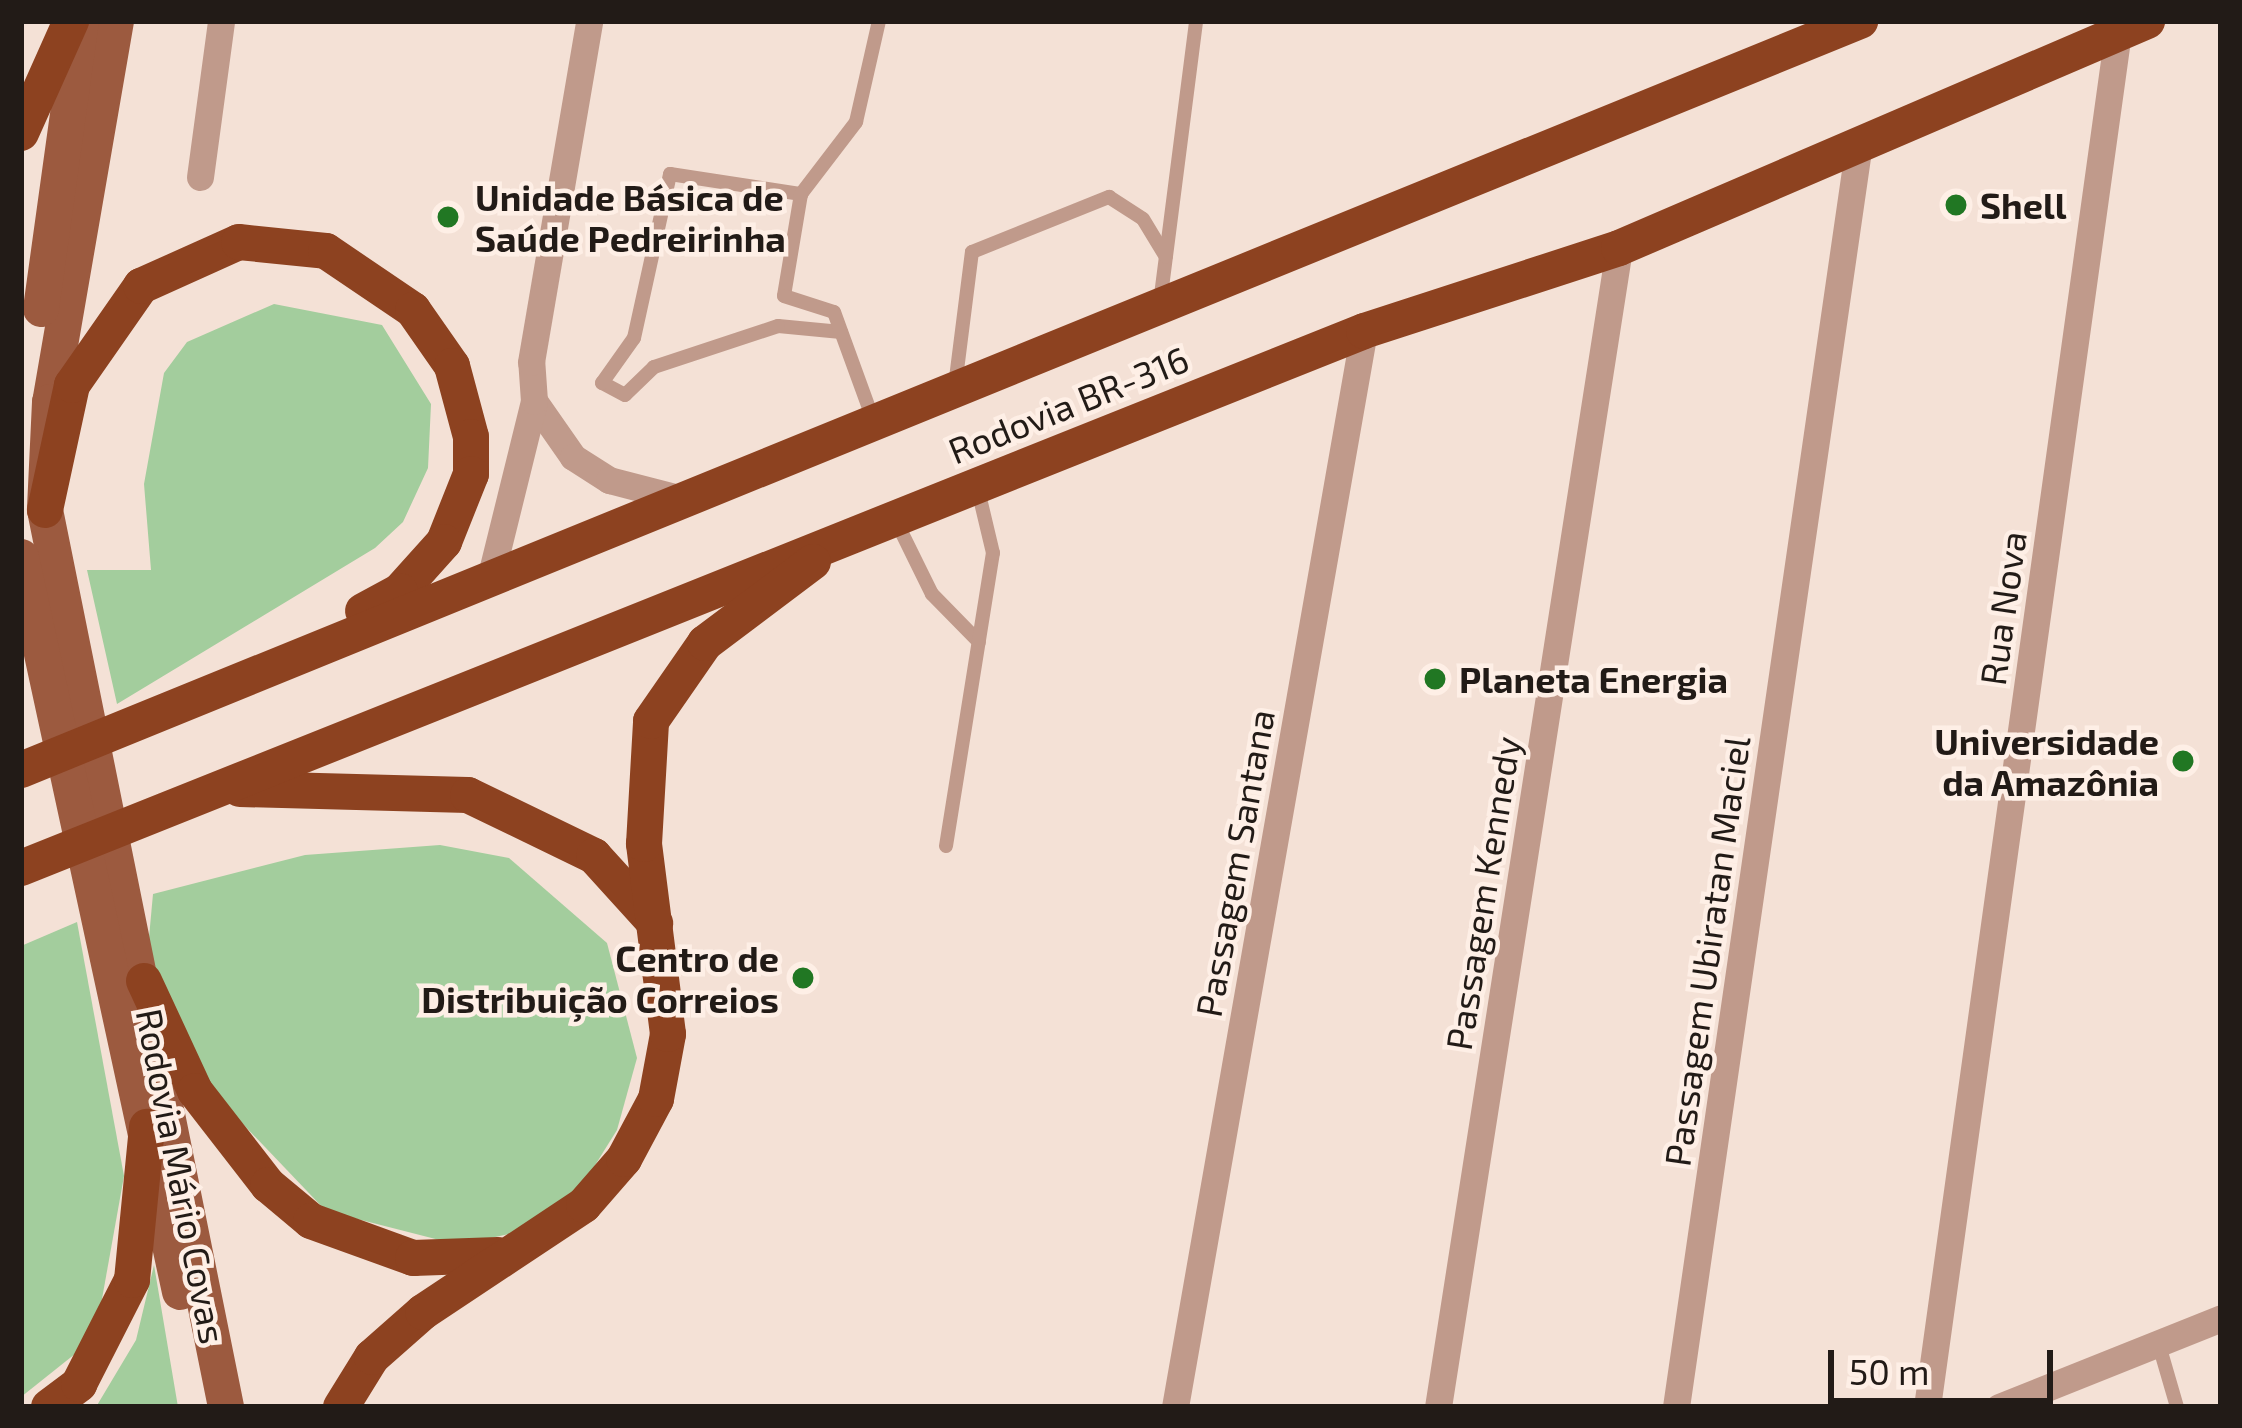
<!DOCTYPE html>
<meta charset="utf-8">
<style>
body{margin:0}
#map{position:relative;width:2242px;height:1428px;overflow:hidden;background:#f4e1d6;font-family:"Exo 2",sans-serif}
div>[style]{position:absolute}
.green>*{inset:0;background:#a3cd9d}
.lane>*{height:14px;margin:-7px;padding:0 7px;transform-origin:7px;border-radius:7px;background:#c09a8b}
.street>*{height:27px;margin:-13.5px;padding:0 13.5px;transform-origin:13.5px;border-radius:13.5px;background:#c09a8b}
.primary>*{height:36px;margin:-18px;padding:0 18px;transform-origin:18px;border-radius:18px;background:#9c5a3f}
.highway>*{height:36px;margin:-18px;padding:0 18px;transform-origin:18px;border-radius:18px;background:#8d4220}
.dots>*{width:33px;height:33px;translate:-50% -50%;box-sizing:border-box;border:6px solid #feefe6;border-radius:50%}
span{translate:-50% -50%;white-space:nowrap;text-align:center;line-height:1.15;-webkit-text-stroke:9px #feefe6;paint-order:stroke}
.poi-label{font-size:36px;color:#221b17;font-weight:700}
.left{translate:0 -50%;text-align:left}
.right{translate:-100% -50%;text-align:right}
.street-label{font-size:36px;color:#221b17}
.frame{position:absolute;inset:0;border:24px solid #221b17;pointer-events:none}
.scale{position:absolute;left:1828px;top:1350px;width:225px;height:54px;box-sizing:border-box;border:6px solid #221b17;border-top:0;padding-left:15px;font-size:36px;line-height:42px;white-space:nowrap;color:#221b17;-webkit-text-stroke:9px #feefe6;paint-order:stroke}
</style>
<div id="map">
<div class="green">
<i style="clip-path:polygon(274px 304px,382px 325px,431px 404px,428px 468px,403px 522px,375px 548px,117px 704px,87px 570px,151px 570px,144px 484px,164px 373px,187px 342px)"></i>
<i style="clip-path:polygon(440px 845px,509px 858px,607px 943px,637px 1058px,617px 1130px,559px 1223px,459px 1245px,326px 1211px,221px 1101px,145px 981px,153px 894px,305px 855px)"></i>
<i style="clip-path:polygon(77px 922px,124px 1176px,95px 1338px,21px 1397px,21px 946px)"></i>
<i style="clip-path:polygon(154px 1265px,178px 1407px,96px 1407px,136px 1340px)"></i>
</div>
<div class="lane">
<i style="left:801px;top:194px;width:91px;rotate:-52.6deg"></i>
<i style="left:856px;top:122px;width:104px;rotate:-77.2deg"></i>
<i style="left:1160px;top:303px;width:284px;rotate:-82.7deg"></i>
<i style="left:841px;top:332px;width:63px;rotate:-174.6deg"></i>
<i style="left:778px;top:326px;width:131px;rotate:161.7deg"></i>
<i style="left:654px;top:367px;width:40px;rotate:136deg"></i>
<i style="left:625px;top:395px;width:26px;rotate:-152deg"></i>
<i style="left:602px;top:383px;width:55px;rotate:-54.6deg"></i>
<i style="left:634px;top:338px;width:168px;rotate:-77.6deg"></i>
<i style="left:670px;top:174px;width:133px;rotate:8.7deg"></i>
<i style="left:801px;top:194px;width:103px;rotate:99.5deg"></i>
<i style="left:784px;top:296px;width:52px;rotate:17.7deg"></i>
<i style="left:834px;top:312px;width:114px;rotate:70deg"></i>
<i style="left:955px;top:386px;width:135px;rotate:-82.8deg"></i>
<i style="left:972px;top:252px;width:148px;rotate:-21.9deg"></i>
<i style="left:1109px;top:197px;width:40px;rotate:32.9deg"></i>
<i style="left:1143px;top:219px;width:44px;rotate:58.8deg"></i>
<i style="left:897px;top:523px;width:79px;rotate:63.8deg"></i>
<i style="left:932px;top:594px;width:67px;rotate:45.6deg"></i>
<i style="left:946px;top:846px;width:297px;rotate:-80.9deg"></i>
<i style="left:993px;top:553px;width:69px;rotate:-103.4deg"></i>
<i style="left:2159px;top:1345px;width:65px;rotate:73.8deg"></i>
</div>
<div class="street">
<i style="left:200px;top:177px;width:157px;rotate:-82.3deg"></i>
<i style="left:534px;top:401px;width:68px;rotate:55.1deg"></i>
<i style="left:573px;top:457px;width:43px;rotate:32.6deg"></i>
<i style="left:609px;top:480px;width:75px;rotate:14.6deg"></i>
<i style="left:490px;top:579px;width:183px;rotate:-76.1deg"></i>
<i style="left:534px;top:401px;width:39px;rotate:-94deg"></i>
<i style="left:531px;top:362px;width:346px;rotate:-80.3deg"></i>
<i style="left:1175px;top:1407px;width:1092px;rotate:-80.04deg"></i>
<i style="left:1438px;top:1407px;width:1173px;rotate:-81.12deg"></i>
<i style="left:1676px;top:1407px;width:1270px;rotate:-81.76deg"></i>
<i style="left:1927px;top:1407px;width:1387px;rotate:-82.09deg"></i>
<i style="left:1999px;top:1407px;width:239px;rotate:-21.8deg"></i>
</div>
<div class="primary">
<i style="left:116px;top:21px;width:387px;rotate:99.8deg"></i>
<i style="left:50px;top:402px;width:108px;rotate:92.7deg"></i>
<i style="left:45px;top:510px;width:915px;rotate:78.59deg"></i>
<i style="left:41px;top:309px;width:291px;rotate:-82.1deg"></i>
<i style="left:21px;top:557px;width:752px;rotate:77.79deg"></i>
</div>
<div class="highway">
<i style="left:21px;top:133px;width:123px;rotate:-65.9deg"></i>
<i style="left:45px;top:510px;width:128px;rotate:-77.8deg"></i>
<i style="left:72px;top:385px;width:121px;rotate:-55.1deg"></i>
<i style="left:141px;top:286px;width:107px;rotate:-24.2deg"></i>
<i style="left:239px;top:242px;width:87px;rotate:5.9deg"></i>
<i style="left:326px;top:251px;width:105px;rotate:34.1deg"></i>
<i style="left:413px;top:310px;width:68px;rotate:55.1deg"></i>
<i style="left:452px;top:366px;width:73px;rotate:75deg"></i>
<i style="left:471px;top:437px;width:37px;rotate:90deg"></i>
<i style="left:471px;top:474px;width:73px;rotate:111.7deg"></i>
<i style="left:444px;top:542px;width:66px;rotate:131.9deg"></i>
<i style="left:400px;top:591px;width:42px;rotate:151.6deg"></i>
<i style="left:21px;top:770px;width:1986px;rotate:-22.16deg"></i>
<i style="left:240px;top:789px;width:228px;rotate:1.5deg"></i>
<i style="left:468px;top:795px;width:140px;rotate:25.8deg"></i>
<i style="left:594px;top:856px;width:91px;rotate:47.7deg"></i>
<i style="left:21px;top:868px;width:1446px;rotate:-21.79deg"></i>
<i style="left:1364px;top:331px;width:268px;rotate:-18deg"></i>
<i style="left:1619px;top:248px;width:575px;rotate:-23.26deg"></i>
<i style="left:144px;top:981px;width:121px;rotate:65.1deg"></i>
<i style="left:195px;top:1091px;width:119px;rotate:52.2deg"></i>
<i style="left:268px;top:1185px;width:56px;rotate:39.9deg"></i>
<i style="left:311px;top:1221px;width:109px;rotate:19.9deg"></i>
<i style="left:413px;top:1258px;width:85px;rotate:-2deg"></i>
<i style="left:49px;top:1407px;width:38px;rotate:-37deg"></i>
<i style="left:79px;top:1384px;width:117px;rotate:-63deg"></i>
<i style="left:132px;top:1280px;width:154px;rotate:-84.4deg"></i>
<i style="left:341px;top:1407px;width:59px;rotate:-58.2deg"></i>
<i style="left:372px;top:1357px;width:68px;rotate:-41.4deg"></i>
<i style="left:423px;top:1312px;width:193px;rotate:-33.6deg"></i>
<i style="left:584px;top:1205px;width:61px;rotate:-49deg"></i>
<i style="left:624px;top:1159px;width:68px;rotate:-61.9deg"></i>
<i style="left:656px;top:1099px;width:66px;rotate:-79.5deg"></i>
<i style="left:668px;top:1034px;width:192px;rotate:-97.2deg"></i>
<i style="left:644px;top:844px;width:123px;rotate:-86.7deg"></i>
<i style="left:651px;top:721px;width:95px;rotate:-55.3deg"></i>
<i style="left:705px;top:643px;width:135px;rotate:-36.9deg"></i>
</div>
<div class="dots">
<i style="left:1956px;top:205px;background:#217723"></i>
<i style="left:448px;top:217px;background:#217723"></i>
<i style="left:1435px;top:679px;background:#217723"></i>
<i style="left:2183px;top:761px;background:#217723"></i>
<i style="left:803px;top:978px;background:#217723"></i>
</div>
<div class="poi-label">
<span class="left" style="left:475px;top:217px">Unidade Básica de<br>Saúde Pedreirinha</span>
<span class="left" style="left:1980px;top:205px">Shell</span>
<span class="left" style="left:1459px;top:679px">Planeta Energia</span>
<span class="right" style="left:2159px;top:761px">Universidade<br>da Amazônia</span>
<span class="right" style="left:779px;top:978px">Centro de<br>Distribuição Correios</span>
</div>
<div class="street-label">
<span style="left:1068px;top:404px;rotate:-22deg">Rodovia BR-316</span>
<span style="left:2002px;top:608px;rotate:-82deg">Rua Nova</span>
<span style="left:1234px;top:863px;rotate:-80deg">Passagem Santana</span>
<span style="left:1482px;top:893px;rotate:-81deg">Passagem Kennedy</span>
<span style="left:1706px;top:951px;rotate:-82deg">Passagem Ubiratan Maciel</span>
<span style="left:182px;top:1176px;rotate:79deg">Rodovia Mário Covas</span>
</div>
<div class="frame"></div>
<div class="scale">50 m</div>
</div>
